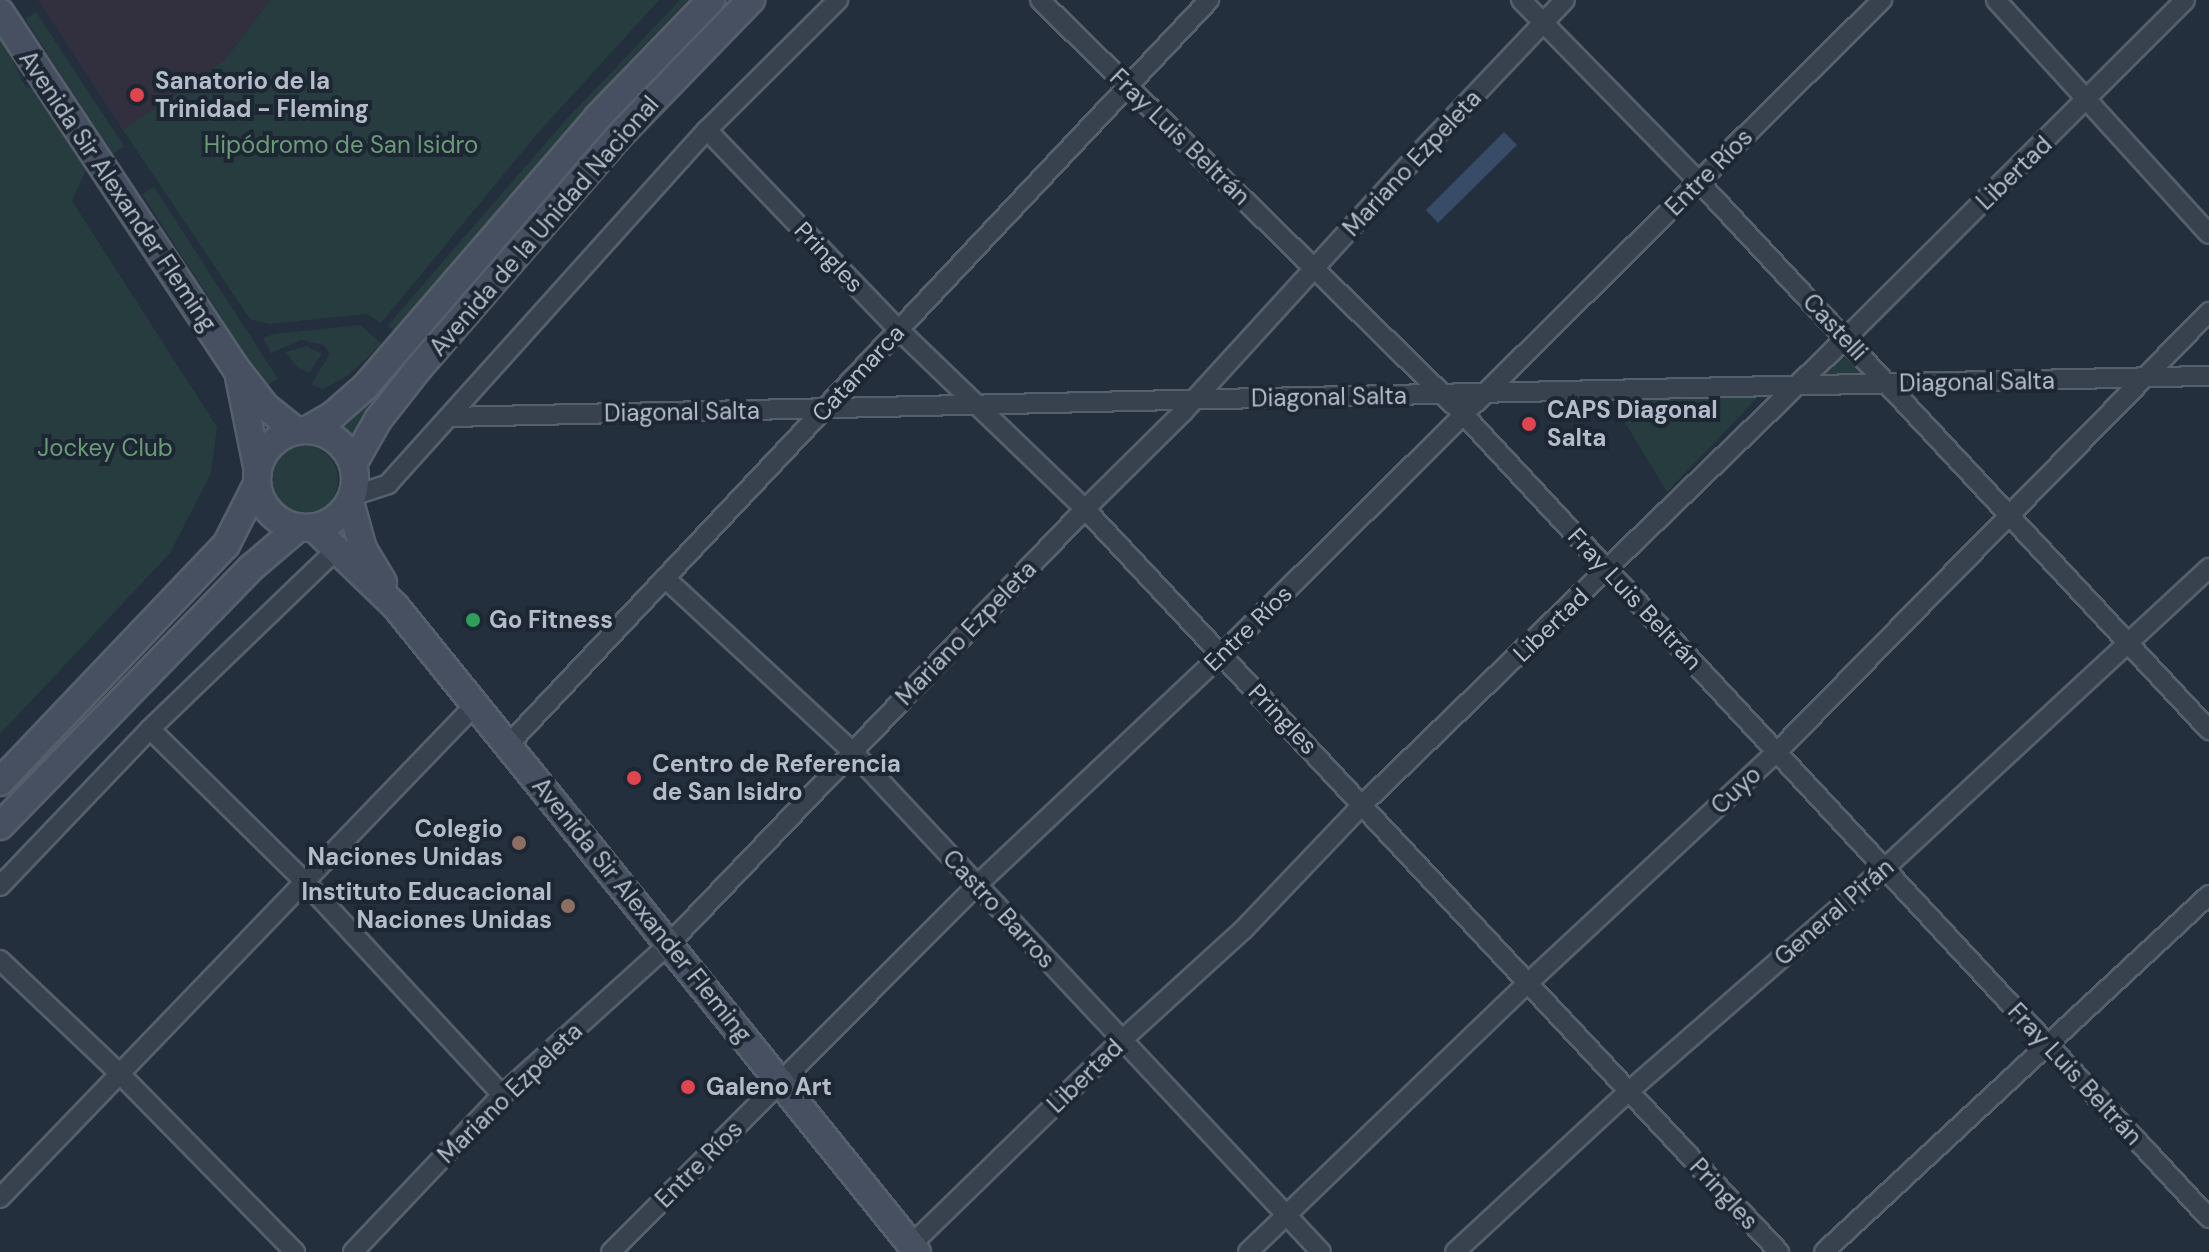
<!DOCTYPE html>
<meta charset="utf-8">
<style>
body{margin:0}
#map{position:relative;width:2209px;height:1252px;overflow:hidden;background:#242f3e;font-family:"DM Sans",sans-serif}
div>[style]{position:absolute}
.medical>*{inset:0;background:#32303f}
.green>*{inset:0;background:#263c3f}
.round{border-radius:50%}
.water>*{inset:0;background:#394c67}
.roads{filter:drop-shadow(2px 0 #565f6c) drop-shadow(-2px 0 #565f6c) drop-shadow(0 2px #565f6c) drop-shadow(0 -2px #565f6c)}
.street>*{height:18px;margin:-9px;padding:0 9px;transform-origin:9px;border-radius:9px;background:#38414e}
.secondary>*{height:26px;margin:-13px;padding:0 13px;transform-origin:13px;border-radius:13px;background:#465061}
.secondary>.ring{margin:-13px;padding:0;box-sizing:content-box;background:none;border:26px solid #465061;border-radius:50%}
.dots>*{width:22px;height:22px;translate:-50% -50%;box-sizing:border-box;border:4px solid #1d2633;border-radius:50%}
span{translate:-50% -50%;white-space:nowrap;text-align:center;line-height:1.15;-webkit-text-stroke:8px #1d2633;paint-order:stroke}
.poi-label{font-size:24px;color:#b4bcc9;font-weight:700}
.left{translate:0 -50%;text-align:left}
.right{translate:-100% -50%;text-align:right}
.street-label{font-size:24px;color:#b4bcc9}
.park-label{font-size:24px;color:#6b9a76}
</style>
<div id="map">
<div class="medical">
<i style="clip-path:polygon(38px 0,270px 0,225px 60px,123px 130px)"></i>
</div>
<div class="green">
<i style="clip-path:polygon(270px 0,659px 0,536px 135px,381px 323px,367px 314px,269px 324px,250px 319px,123px 130px,225px 60px)"></i>
<i style="clip-path:polygon(680px 0,688px 0,625px 65px,394px 330px,388px 325px,564px 122px)"></i>
<i style="clip-path:polygon(724px 0,739px 0,421px 358px,411px 349px,598px 132px)"></i>
<i style="clip-path:polygon(36px 12px,124px 146px,113px 154px,25px 19px)"></i>
<i style="clip-path:polygon(0 34px,25px 86px,34px 90px,86px 170px,72px 201px,217px 427px,211px 473px,170px 553px,0 734px)"></i>
<i style="clip-path:polygon(154px 187px,278px 379px,266px 386px,142px 194px)"></i>
<i style="clip-path:polygon(360px 325px,382px 344px,347px 376px,324px 389px,311px 385px,330px 353px,323px 345px,301px 340px,271px 353px,263px 338px,274px 334px)"></i>
<i style="clip-path:polygon(1845px 339px,1888px 384px,1794px 386px)"></i>
<i style="clip-path:polygon(307px 346px,322px 354px,309px 373px,297px 367px,286px 352px)"></i>
<i style="clip-path:polygon(400px 363px,408px 370px,356px 450px,328px 425px)"></i>
<i style="clip-path:polygon(1758px 397px,1667px 492px,1612px 401px)"></i>
<i class="round" style="left:268px;top:445px;width:70px;height:70px"></i>
</div>
<div class="water">
<i style="clip-path:polygon(1504px 132px,1517px 145px,1438px 223px,1426px 210px)"></i>
</div>
<div class="roads">
<div class="street">
<i style="left:1040px;top:0;width:593px;rotate:44.39deg"></i>
<i style="left:1464px;top:415px;width:1095px;rotate:47.15deg"></i>
<i style="left:1521px;top:0;width:255px;rotate:45.6deg"></i>
<i style="left:1699px;top:182px;width:749px;rotate:47.06deg"></i>
<i style="left:1996px;top:0;width:316px;rotate:47.7deg"></i>
<i style="left:707px;top:130px;width:277px;rotate:46.2deg"></i>
<i style="left:899px;top:330px;width:258px;rotate:43.9deg"></i>
<i style="left:1085px;top:509px;width:1017px;rotate:46.95deg"></i>
<i style="left:450px;top:417px;width:1759px;rotate:-1.34deg"></i>
<i style="left:352px;top:496px;width:38px;rotate:-18deg"></i>
<i style="left:388px;top:484px;width:477px;rotate:-48deg"></i>
<i style="left:707px;top:130px;width:185px;rotate:-44.8deg"></i>
<i style="left:665px;top:578px;width:255px;rotate:42.8deg"></i>
<i style="left:852px;top:751px;width:686px;rotate:46.89deg"></i>
<i style="left:150px;top:729px;width:218px;rotate:44.6deg"></i>
<i style="left:305px;top:882px;width:290px;rotate:47.2deg"></i>
<i style="left:508px;top:745px;width:1023px;rotate:-46.74deg"></i>
<i style="left:0;top:886px;width:217px;rotate:-46.3deg"></i>
<i style="left:150px;top:729px;width:257px;rotate:-43.9deg"></i>
<i style="left:0;top:960px;width:166px;rotate:43.5deg"></i>
<i style="left:120px;top:1074px;width:250px;rotate:45.5deg"></i>
<i style="left:0;top:1198px;width:685px;rotate:-46.07deg"></i>
<i style="left:911px;top:1245px;width:294px;rotate:-44.2deg"></i>
<i style="left:1122px;top:1040px;width:164px;rotate:-42.3deg"></i>
<i style="left:1243px;top:930px;width:174px;rotate:-46.4deg"></i>
<i style="left:1363px;top:804px;width:670px;rotate:-43.97deg"></i>
<i style="left:1845px;top:339px;width:480px;rotate:-44.9deg"></i>
<i style="left:353px;top:1252px;width:216px;rotate:-46.5deg"></i>
<i style="left:502px;top:1095px;width:225px;rotate:-42.1deg"></i>
<i style="left:669px;top:944px;width:602px;rotate:-46.28deg"></i>
<i style="left:1085px;top:509px;width:138px;rotate:-44.7deg"></i>
<i style="left:1183px;top:412px;width:340px;rotate:-47.6deg"></i>
<i style="left:1412px;top:161px;width:222px;rotate:-46.5deg"></i>
<i style="left:611px;top:1252px;width:518px;rotate:-45.08deg"></i>
<i style="left:977px;top:885px;width:335px;rotate:-43.3deg"></i>
<i style="left:1221px;top:655px;width:931px;rotate:-44.74deg"></i>
<i style="left:1248px;top:1252px;width:388px;rotate:-43.9deg"></i>
<i style="left:1528px;top:983px;width:340px;rotate:-42.9deg"></i>
<i style="left:1777px;top:752px;width:617px;rotate:-45.53deg"></i>
<i style="left:1455px;top:1252px;width:236px;rotate:-42.8deg"></i>
<i style="left:1628px;top:1092px;width:341px;rotate:-41.1deg"></i>
<i style="left:1885px;top:868px;width:442px;rotate:-42.8deg"></i>
<i style="left:1824px;top:1252px;width:525px;rotate:-42.84deg"></i>
</div>
<div class="secondary">
<i style="left:0;top:12px;width:429px;rotate:56.5deg"></i>
<i style="left:237px;top:370px;width:46px;rotate:52.1deg"></i>
<i style="left:265px;top:406px;width:38px;rotate:39deg"></i>
<i style="left:239px;top:377px;width:96px;rotate:78.6deg"></i>
<i style="left:309px;top:429px;width:28px;rotate:-30deg"></i>
<i style="left:333px;top:415px;width:44px;rotate:-41.3deg"></i>
<i style="left:366px;top:386px;width:355px;rotate:-49.2deg"></i>
<i style="left:598px;top:117px;width:163px;rotate:-46deg"></i>
<i class="ring" style="left:257px;top:430px;width:72px;height:72px"></i>
<i style="left:353px;top:464px;width:51px;rotate:-60.4deg"></i>
<i style="left:378px;top:420px;width:65px;rotate:-51.9deg"></i>
<i style="left:418px;top:369px;width:308px;rotate:-49.2deg"></i>
<i style="left:619px;top:136px;width:190px;rotate:-45.9deg"></i>
<i style="left:350px;top:502px;width:49px;rotate:74.5deg"></i>
<i style="left:363px;top:549px;width:39px;rotate:59deg"></i>
<i style="left:313px;top:527px;width:115px;rotate:43.9deg"></i>
<i style="left:396px;top:607px;width:829px;rotate:51.07deg"></i>
<i style="left:0;top:782px;width:327px;rotate:-46.4deg"></i>
<i style="left:226px;top:545px;width:68px;rotate:-63.1deg"></i>
<i style="left:0;top:826px;width:360px;rotate:-45.8deg"></i>
<i style="left:251px;top:568px;width:63px;rotate:-40.5deg"></i>
</div>
</div>
<div class="dots">
<i style="left:137px;top:95px;background:#e0444e"></i>
<i style="left:1529px;top:424px;background:#e0444e"></i>
<i style="left:473px;top:620px;background:#2e9e5b"></i>
<i style="left:634px;top:778px;background:#e0444e"></i>
<i style="left:519px;top:843px;background:#8d6e63"></i>
<i style="left:568px;top:906px;background:#8d6e63"></i>
<i style="left:688px;top:1087px;background:#e0444e"></i>
</div>
<div class="poi-label">
<span class="left" style="left:155px;top:95px">Sanatorio de la<br>Trinidad - Fleming</span>
<span class="left" style="left:1547px;top:424px">CAPS Diagonal<br>Salta</span>
<span class="left" style="left:489px;top:620px">Go Fitness</span>
<span class="left" style="left:652px;top:778px">Centro de Referencia<br>de San Isidro</span>
<span class="right" style="left:503px;top:843px">Colegio<br>Naciones Unidas</span>
<span class="right" style="left:552px;top:906px">Instituto Educacional<br>Naciones Unidas</span>
<span class="left" style="left:706px;top:1087px">Galeno Art</span>
</div>
<div class="street-label">
<span style="left:1180px;top:137px;rotate:44deg">Fray Luis Beltrán</span>
<span style="left:1412px;top:163px;rotate:-47deg">Mariano Ezpeleta</span>
<span style="left:1709px;top:172px;rotate:-45deg">Entre Ríos</span>
<span style="left:2014px;top:173px;rotate:-44deg">Libertad</span>
<span style="left:118px;top:191px;rotate:56deg">Avenida Sir Alexander Fleming</span>
<span style="left:544px;top:226px;rotate:-49deg">Avenida de la Unidad Nacional</span>
<span style="left:829px;top:257px;rotate:46deg">Pringles</span>
<span style="left:1835px;top:327px;rotate:47deg">Castelli</span>
<span style="left:858px;top:373px;rotate:-47deg">Catamarca</span>
<span style="left:1977px;top:382px;rotate:-1deg">Diagonal Salta</span>
<span style="left:1329px;top:397px;rotate:-1deg">Diagonal Salta</span>
<span style="left:682px;top:412px;rotate:-1deg">Diagonal Salta</span>
<span style="left:1635px;top:599px;rotate:47deg">Fray Luis Beltrán</span>
<span style="left:1551px;top:625px;rotate:-44deg">Libertad</span>
<span style="left:1248px;top:628px;rotate:-44deg">Entre Ríos</span>
<span style="left:966px;top:633px;rotate:-46deg">Mariano Ezpeleta</span>
<span style="left:1283px;top:719px;rotate:46deg">Pringles</span>
<span style="left:1736px;top:790px;rotate:-43deg">Cuyo</span>
<span style="left:999px;top:909px;rotate:47deg">Castro Barros</span>
<span style="left:642px;top:910px;rotate:51deg">Avenida Sir Alexander Fleming</span>
<span style="left:1834px;top:912px;rotate:-41deg">General Pirán</span>
<span style="left:2075px;top:1074px;rotate:47deg">Fray Luis Beltrán</span>
<span style="left:1085px;top:1076px;rotate:-44deg">Libertad</span>
<span style="left:510px;top:1093px;rotate:-44deg">Mariano Ezpeleta</span>
<span style="left:699px;top:1164px;rotate:-45deg">Entre Ríos</span>
<span style="left:1724px;top:1194px;rotate:47deg">Pringles</span>
</div>
<div class="park-label">
<span style="left:341px;top:145px">Hipódromo de San Isidro</span>
<span style="left:105px;top:448px">Jockey Club</span>
</div>
</div>
